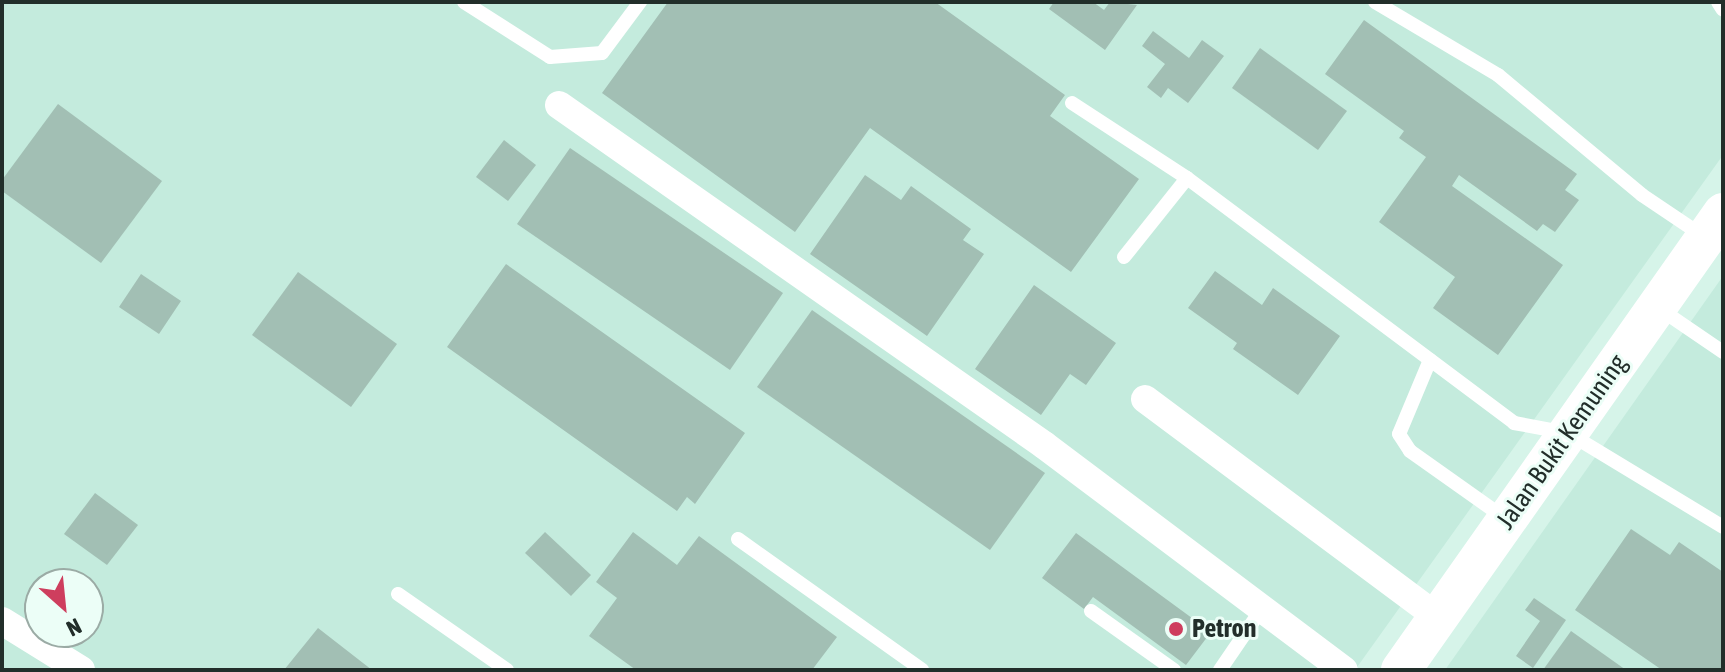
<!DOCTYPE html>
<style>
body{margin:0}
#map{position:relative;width:1725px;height:672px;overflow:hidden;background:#d6f4e9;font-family:"Asap Condensed",sans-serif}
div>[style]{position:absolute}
.built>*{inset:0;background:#c4ebdd}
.building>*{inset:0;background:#a2bfb4}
.lane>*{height:14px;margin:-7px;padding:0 7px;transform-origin:7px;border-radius:7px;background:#fff}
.street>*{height:28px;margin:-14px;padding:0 14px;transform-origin:14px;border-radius:14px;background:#fff}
.secondary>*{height:40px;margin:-20px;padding:0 20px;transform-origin:20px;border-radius:20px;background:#fff}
.dots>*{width:22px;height:22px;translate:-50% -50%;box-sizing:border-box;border:4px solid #ecfef7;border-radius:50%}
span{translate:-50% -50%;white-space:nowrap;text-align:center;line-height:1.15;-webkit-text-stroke:6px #ecfef7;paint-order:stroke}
.street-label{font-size:26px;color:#222e2a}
.poi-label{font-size:26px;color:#222e2a;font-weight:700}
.left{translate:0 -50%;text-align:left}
.frame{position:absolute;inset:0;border:4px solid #222e2a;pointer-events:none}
.north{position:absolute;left:24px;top:568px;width:80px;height:80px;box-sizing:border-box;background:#ecfef7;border:2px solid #9baba5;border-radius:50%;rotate:153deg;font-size:22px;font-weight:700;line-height:32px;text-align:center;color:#222e2a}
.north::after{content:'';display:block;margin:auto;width:28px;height:36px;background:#ce3e5e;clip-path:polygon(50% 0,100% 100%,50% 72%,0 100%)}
</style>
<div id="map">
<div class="built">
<i style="clip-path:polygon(evenodd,2px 2px,1723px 2px,1723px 155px,1355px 670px,2px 670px,2px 2px,40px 584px,88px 584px,88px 632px,40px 632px,40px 584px)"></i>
<i style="clip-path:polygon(1723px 276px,1723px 670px,1445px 670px)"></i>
</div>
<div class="building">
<i style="clip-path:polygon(668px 2px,935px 2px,1065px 95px,1050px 116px,1139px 179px,1071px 272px,870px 128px,795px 232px,602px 93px)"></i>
<i style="clip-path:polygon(1054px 2px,1093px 2px,1104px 10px,1110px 2px,1137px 5px,1105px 50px,1049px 9px)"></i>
<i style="clip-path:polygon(1364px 20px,1577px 174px,1565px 190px,1579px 200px,1555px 232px,1543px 224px,1537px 231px,1459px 175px,1452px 186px,1563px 265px,1498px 355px,1433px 308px,1455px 277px,1379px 222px,1426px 157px,1399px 138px,1404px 131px,1325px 74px)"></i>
<i style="clip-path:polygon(1153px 31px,1189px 58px,1202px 40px,1224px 56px,1188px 103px,1168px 88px,1161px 98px,1147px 87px,1165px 64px,1142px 46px)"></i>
<i style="clip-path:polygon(1260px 48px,1347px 111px,1318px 150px,1232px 88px)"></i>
<i style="clip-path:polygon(58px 104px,162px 181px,101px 263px,2px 191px,2px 180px)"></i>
<i style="clip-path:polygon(504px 140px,536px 165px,508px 201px,476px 177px)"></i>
<i style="clip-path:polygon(570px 148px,783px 293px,730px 370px,517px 224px)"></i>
<i style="clip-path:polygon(865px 175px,901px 200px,911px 186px,971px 229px,963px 240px,984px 254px,927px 336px,810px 254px)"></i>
<i style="clip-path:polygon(506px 264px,745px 433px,695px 504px,687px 497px,677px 511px,447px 347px)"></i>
<i style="clip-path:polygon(1215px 271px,1262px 305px,1273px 288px,1340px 336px,1298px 395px,1233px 349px,1237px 343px,1188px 308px)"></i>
<i style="clip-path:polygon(298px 272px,397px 344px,351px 407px,252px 335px)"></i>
<i style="clip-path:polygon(141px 274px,181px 301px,159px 334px,119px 307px)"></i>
<i style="clip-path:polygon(1034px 285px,1116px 343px,1086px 385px,1070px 374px,1041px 415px,975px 369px)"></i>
<i style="clip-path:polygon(812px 310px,1045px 473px,990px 550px,757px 387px)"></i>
<i style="clip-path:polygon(95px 493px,138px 525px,107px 565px,64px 534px)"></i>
<i style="clip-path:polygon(1631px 529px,1670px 555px,1679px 542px,1723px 572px,1723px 670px,1662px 670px,1575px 610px)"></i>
<i style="clip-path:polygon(545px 532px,591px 575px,571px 596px,525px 553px)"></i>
<i style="clip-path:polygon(633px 532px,677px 565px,699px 536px,837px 637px,812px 670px,636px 670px,589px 636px,617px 598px,596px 582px)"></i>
<i style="clip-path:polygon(1076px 533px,1211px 632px,1186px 665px,1093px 597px,1084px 609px,1042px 578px)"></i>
<i style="clip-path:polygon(1534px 598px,1566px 620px,1533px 668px,1516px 656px,1540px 621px,1525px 610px)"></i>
<i style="clip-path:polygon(318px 628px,372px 670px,284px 670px)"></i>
<i style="clip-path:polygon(1571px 631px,1626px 670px,1543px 670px)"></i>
</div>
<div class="lane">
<i style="left:464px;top:2px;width:102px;rotate:32.6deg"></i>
<i style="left:550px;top:57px;width:52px;rotate:-4.4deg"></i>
<i style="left:602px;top:53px;width:64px;rotate:-53.3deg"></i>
<i style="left:1375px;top:2px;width:143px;rotate:30.7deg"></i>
<i style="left:1498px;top:75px;width:187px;rotate:39.8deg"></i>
<i style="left:1642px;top:195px;width:73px;rotate:33.9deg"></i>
<i style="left:1718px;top:2px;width:9px;rotate:58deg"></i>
<i style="left:1072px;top:103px;width:137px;rotate:33.1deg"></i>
<i style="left:1124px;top:257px;width:101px;rotate:-51.4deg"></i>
<i style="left:1187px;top:178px;width:409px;rotate:36.8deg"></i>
<i style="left:1514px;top:423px;width:55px;rotate:10.5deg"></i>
<i style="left:1568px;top:433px;width:181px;rotate:31.2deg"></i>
<i style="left:1657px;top:307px;width:80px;rotate:34.3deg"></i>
<i style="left:1430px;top:360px;width:80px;rotate:112.7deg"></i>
<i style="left:1399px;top:434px;width:20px;rotate:57deg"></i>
<i style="left:1410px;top:451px;width:118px;rotate:35.3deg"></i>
<i style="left:738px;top:539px;width:226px;rotate:35.4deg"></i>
<i style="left:398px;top:594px;width:133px;rotate:34.9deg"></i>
<i style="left:1091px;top:611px;width:102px;rotate:35.4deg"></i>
<i style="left:1220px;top:670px;width:73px;rotate:-55.7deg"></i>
</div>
<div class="street">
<i style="left:559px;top:105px;width:592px;rotate:35.03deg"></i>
<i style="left:1044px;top:445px;width:375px;rotate:36.9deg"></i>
<i style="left:1145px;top:399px;width:365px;rotate:36.7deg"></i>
<i style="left:2px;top:621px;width:93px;rotate:31.8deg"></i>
</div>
<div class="secondary">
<i style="left:1401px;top:670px;width:559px;rotate:-54.83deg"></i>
</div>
<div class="dots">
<i style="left:1176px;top:629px;background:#ce3e5e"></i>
</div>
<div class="street-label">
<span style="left:1562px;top:442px;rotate:-55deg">Jalan Bukit Kemuning</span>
</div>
<div class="poi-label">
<span class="left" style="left:1192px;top:629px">Petron</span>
</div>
<div class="frame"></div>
<div class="north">N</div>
</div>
